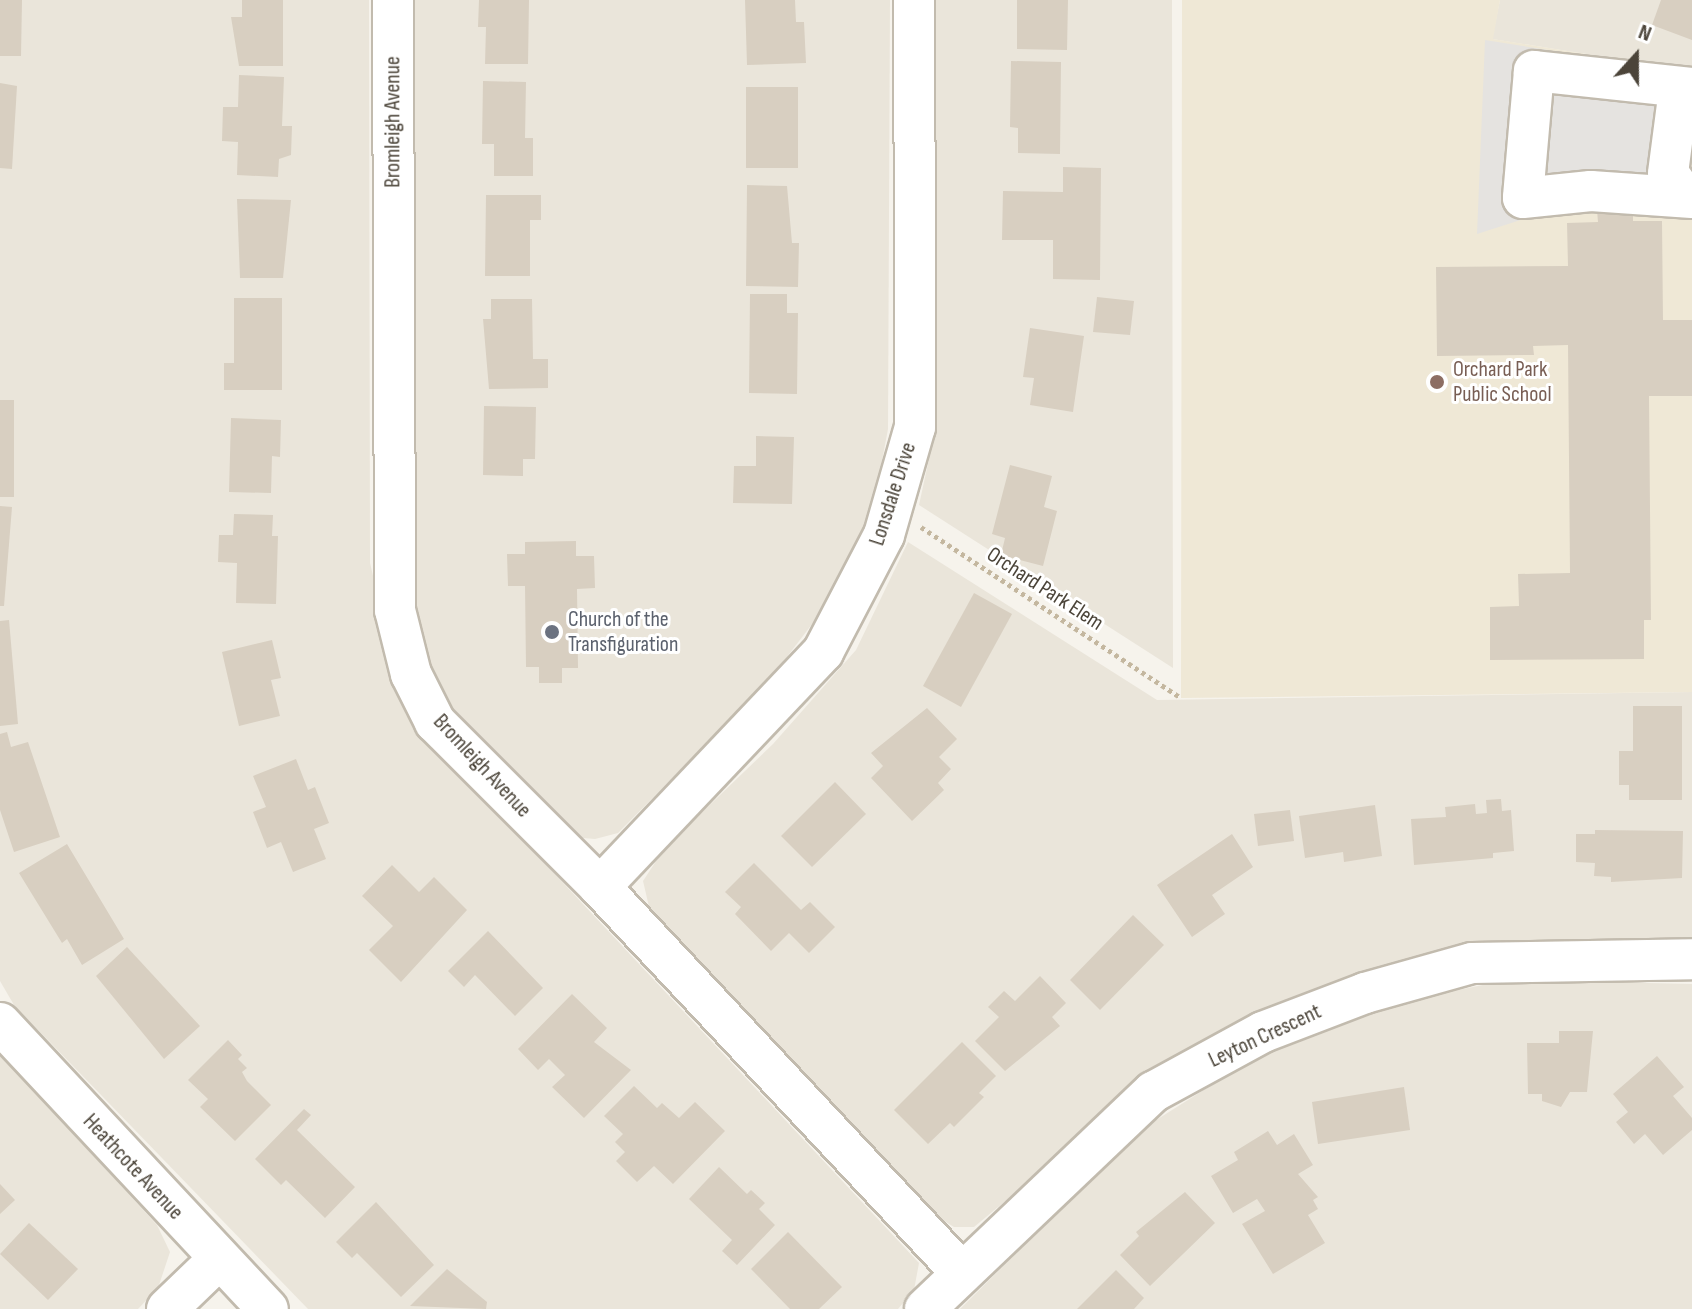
<!DOCTYPE html>
<style>
body{margin:0}
#map{position:relative;width:1692px;height:1309px;overflow:hidden;background:#f6f3ec;font-family:"Sofia Sans Condensed",sans-serif}
div>[style]{position:absolute}
.residential>*{inset:0;background:#eae5da}
.education>*{inset:0;background:#efe8d6}
.parking>*{inset:0;background:#e5e3e0}
.building>*{inset:0;background:#d8cfc1}
.path>*{height:5px;margin-top:-2.5px;transform-origin:0;background:repeating-linear-gradient(90deg,#c4b79f 0 4px,transparent 0 8px)}
.roads{filter:drop-shadow(2px 0 #c2bbae) drop-shadow(-2px 0 #c2bbae) drop-shadow(0 2px #c2bbae) drop-shadow(0 -2px #c2bbae)}
.minor>*{height:40px;margin:-20px;padding:0 20px;transform-origin:20px;border-radius:20px;background:#fff}
.dots>*{width:22px;height:22px;translate:-50% -50%;box-sizing:border-box;border:4px solid #fff;border-radius:50%}
span{translate:-50% -50%;white-space:nowrap;text-align:center;line-height:1.15;-webkit-text-stroke:6px #fff;paint-order:stroke}
.street-label{font-size:22px;color:#4b4439}
.education-label{font-size:22px;color:#785e54}
.left{translate:0 -50%;text-align:left}
.worship-label{font-size:22px;color:#5b616d}
.north{position:absolute;left:1596px;top:16px;width:80px;height:80px;-webkit-text-stroke:6px #fff;paint-order:stroke;rotate:21deg;font-size:22px;font-weight:700;line-height:32px;text-align:center;color:#4b4439}
.north::after{content:'';display:block;margin:auto;width:28px;height:36px;background:#4b4439;clip-path:polygon(50% 0,100% 100%,50% 72%,0 100%)}
</style>
<div id="map">
<div class="residential">
<i style="clip-path:polygon(0 0,369px 0,370px 563px,406px 715px,919px 1263px,914px 1290px,898px 1309px,308px 1309px,14px 1005px,0 981px)"></i>
<i style="clip-path:polygon(409px 0,890px 0,888px 429px,871px 519px,832px 598px,770px 679px,618px 833px,595px 839px,571px 837px,444px 698px,415px 627px)"></i>
<i style="clip-path:polygon(936px 0,1172px 0,1173px 668px,919px 505px,929px 459px)"></i>
<i style="clip-path:polygon(1500px 0,1692px 0,1692px 71px,1492px 39px)"></i>
<i style="clip-path:polygon(908px 542px,1157px 700px,1692px 692px,1692px 941px,1346px 980px,1192px 1046px,974px 1227px,954px 1227px,936px 1216px,650px 911px,643px 881px,664px 849px,773px 744px,856px 650px)"></i>
<i style="clip-path:polygon(1507px 980px,1692px 984px,1692px 1309px,960px 1309px,1142px 1129px,1256px 1057px,1385px 1005px)"></i>
<i style="clip-path:polygon(0 1054px,157px 1225px,170px 1252px,158px 1288px,138px 1309px,0 1309px)"></i>
</div>
<div class="education">
<i style="clip-path:polygon(1182px 0,1500px 0,1493px 39px,1692px 71px,1692px 692px,1181px 698px)"></i>
</div>
<div class="parking">
<i style="clip-path:polygon(1485px 40px,1687px 72px,1668px 173px,1477px 234px)"></i>
</div>
<div class="building">
<i style="clip-path:polygon(0 0,22px 0,21px 56px,0 56px)"></i>
<i style="clip-path:polygon(242px 0,283px 0,283px 66px,239px 66px,231px 17px,242px 17px)"></i>
<i style="clip-path:polygon(479px 0,529px 0,528px 64px,485px 64px,486px 27px,478px 27px)"></i>
<i style="clip-path:polygon(745px 0,795px 0,796px 22px,804px 22px,806px 63px,747px 65px)"></i>
<i style="clip-path:polygon(1017px 0,1068px 0,1067px 50px,1017px 49px)"></i>
<i style="clip-path:polygon(1661px 0,1692px 0,1692px 40px,1652px 25px)"></i>
<i style="clip-path:polygon(1011px 61px,1061px 62px,1060px 154px,1018px 153px,1018px 128px,1010px 127px)"></i>
<i style="clip-path:polygon(239px 75px,284px 77px,282px 126px,292px 126px,291px 155px,279px 159px,278px 177px,237px 175px,238px 142px,222px 141px,223px 107px,238px 107px)"></i>
<i style="clip-path:polygon(483px 81px,526px 82px,525px 138px,533px 138px,533px 176px,494px 176px,494px 144px,482px 144px)"></i>
<i style="clip-path:polygon(0 83px,17px 86px,12px 169px,0 168px)"></i>
<i style="clip-path:polygon(746px 87px,798px 87px,798px 168px,746px 168px)"></i>
<i style="clip-path:polygon(1063px 167px,1101px 168px,1100px 280px,1053px 279px,1053px 240px,1002px 240px,1003px 191px,1063px 192px)"></i>
<i style="clip-path:polygon(747px 185px,787px 186px,792px 243px,799px 243px,798px 287px,746px 286px)"></i>
<i style="clip-path:polygon(486px 195px,541px 195px,541px 220px,530px 220px,530px 276px,485px 276px)"></i>
<i style="clip-path:polygon(237px 199px,291px 200px,283px 278px,240px 278px)"></i>
<i style="clip-path:polygon(1633px 209px,1633px 221px,1662px 221px,1663px 320px,1692px 320px,1692px 396px,1649px 396px,1651px 620px,1644px 620px,1644px 659px,1490px 660px,1490px 607px,1519px 606px,1518px 574px,1570px 573px,1568px 345px,1533px 346px,1534px 355px,1437px 356px,1436px 267px,1568px 266px,1567px 223px,1598px 222px,1597px 210px)"></i>
<i style="clip-path:polygon(750px 294px,787px 294px,787px 313px,798px 313px,797px 394px,749px 393px)"></i>
<i style="clip-path:polygon(1097px 297px,1134px 301px,1130px 335px,1093px 332px)"></i>
<i style="clip-path:polygon(234px 298px,282px 298px,282px 390px,224px 390px,224px 363px,234px 363px)"></i>
<i style="clip-path:polygon(491px 299px,532px 299px,533px 359px,548px 359px,548px 388px,489px 389px,483px 319px,491px 319px)"></i>
<i style="clip-path:polygon(1030px 328px,1084px 336px,1073px 412px,1030px 405px,1034px 378px,1023px 377px)"></i>
<i style="clip-path:polygon(0 400px,14px 400px,14px 497px,0 497px)"></i>
<i style="clip-path:polygon(484px 406px,536px 407px,535px 459px,523px 459px,523px 476px,483px 475px)"></i>
<i style="clip-path:polygon(231px 418px,281px 420px,280px 457px,272px 456px,271px 493px,229px 492px)"></i>
<i style="clip-path:polygon(756px 436px,794px 437px,792px 504px,733px 503px,734px 466px,756px 466px)"></i>
<i style="clip-path:polygon(1010px 465px,1052px 476px,1044px 507px,1057px 511px,1043px 566px,1001px 555px,1005px 538px,992px 534px)"></i>
<i style="clip-path:polygon(0 506px,12px 507px,4px 606px,0 606px)"></i>
<i style="clip-path:polygon(234px 514px,273px 515px,272px 536px,278px 536px,276px 604px,236px 603px,237px 563px,218px 562px,219px 535px,233px 535px)"></i>
<i style="clip-path:polygon(576px 541px,576px 556px,594px 556px,595px 588px,577px 589px,578px 668px,562px 668px,562px 683px,539px 683px,539px 667px,526px 667px,525px 586px,508px 586px,507px 554px,525px 554px,525px 542px)"></i>
<i style="clip-path:polygon(974px 593px,1012px 614px,961px 707px,923px 686px)"></i>
<i style="clip-path:polygon(9px 620px,18px 724px,0 726px,0 621px)"></i>
<i style="clip-path:polygon(272px 640px,281px 678px,271px 680px,280px 716px,239px 726px,222px 652px)"></i>
<i style="clip-path:polygon(1633px 706px,1682px 706px,1682px 800px,1629px 800px,1629px 785px,1619px 785px,1619px 751px,1633px 751px)"></i>
<i style="clip-path:polygon(927px 708px,957px 739px,939px 757px,951px 769px,938px 783px,944px 790px,912px 821px,871px 778px,883px 766px,871px 753px)"></i>
<i style="clip-path:polygon(7px 732px,11px 747px,28px 742px,60px 837px,14px 852px,0 810px,0 734px)"></i>
<i style="clip-path:polygon(296px 759px,308px 790px,315px 787px,329px 823px,314px 829px,326px 859px,293px 872px,281px 842px,267px 848px,253px 812px,266px 807px,253px 776px)"></i>
<i style="clip-path:polygon(835px 782px,866px 814px,812px 867px,781px 836px)"></i>
<i style="clip-path:polygon(1501px 799px,1502px 811px,1511px 810px,1514px 851px,1493px 853px,1493px 858px,1414px 865px,1411px 819px,1446px 817px,1445px 807px,1475px 804px,1476px 814px,1487px 813px,1486px 800px)"></i>
<i style="clip-path:polygon(1375px 805px,1382px 856px,1344px 862px,1343px 852px,1305px 858px,1299px 816px)"></i>
<i style="clip-path:polygon(1290px 810px,1294px 841px,1258px 846px,1254px 814px)"></i>
<i style="clip-path:polygon(1595px 830px,1683px 831px,1682px 878px,1611px 882px,1611px 877px,1594px 876px,1595px 863px,1576px 862px,1576px 834px,1595px 834px)"></i>
<i style="clip-path:polygon(1232px 834px,1253px 867px,1212px 895px,1225px 914px,1192px 937px,1157px 885px)"></i>
<i style="clip-path:polygon(67px 844px,124px 939px,82px 965px,67px 939px,62px 943px,19px 873px)"></i>
<i style="clip-path:polygon(754px 863px,801px 910px,810px 902px,835px 927px,809px 953px,789px 933px,771px 951px,735px 914px,741px 907px,725px 892px)"></i>
<i style="clip-path:polygon(392px 865px,419px 892px,434px 877px,467px 910px,401px 982px,369px 950px,393px 926px,362px 896px)"></i>
<i style="clip-path:polygon(1133px 915px,1164px 945px,1100px 1010px,1070px 980px)"></i>
<i style="clip-path:polygon(488px 931px,543px 988px,515px 1016px,475px 975px,464px 987px,448px 971px)"></i>
<i style="clip-path:polygon(127px 947px,200px 1026px,164px 1059px,96px 976px)"></i>
<i style="clip-path:polygon(1040px 976px,1066px 1003px,1052px 1017px,1060px 1026px,1005px 1071px,975px 1041px,999px 1017px,988px 1007px,1004px 991px,1015px 1001px)"></i>
<i style="clip-path:polygon(572px 994px,607px 1028px,594px 1042px,631px 1070px,584px 1118px,552px 1087px,565px 1075px,549px 1059px,538px 1070px,518px 1049px)"></i>
<i style="clip-path:polygon(1559px 1031px,1593px 1031px,1587px 1092px,1570px 1092px,1561px 1107px,1542px 1101px,1542px 1094px,1528px 1094px,1527px 1043px,1559px 1043px)"></i>
<i style="clip-path:polygon(228px 1040px,242px 1055px,238px 1059px,247px 1068px,242px 1072px,247px 1081px,271px 1105px,235px 1141px,200px 1107px,208px 1099px,188px 1080px)"></i>
<i style="clip-path:polygon(962px 1042px,996px 1076px,979px 1093px,984px 1097px,954px 1127px,950px 1123px,928px 1144px,894px 1110px)"></i>
<i style="clip-path:polygon(1657px 1056px,1684px 1087px,1673px 1096px,1692px 1118px,1692px 1130px,1663px 1155px,1645px 1134px,1634px 1144px,1616px 1122px,1628px 1112px,1613px 1094px)"></i>
<i style="clip-path:polygon(634px 1086px,657px 1108px,662px 1103px,679px 1118px,695px 1102px,725px 1131px,673px 1184px,654px 1166px,637px 1182px,616px 1161px,625px 1152px,615px 1142px,623px 1134px,604px 1116px)"></i>
<i style="clip-path:polygon(1404px 1087px,1410px 1130px,1318px 1144px,1312px 1102px)"></i>
<i style="clip-path:polygon(304px 1109px,311px 1115px,297px 1130px,355px 1187px,325px 1218px,286px 1180px,281px 1185px,255px 1159px)"></i>
<i style="clip-path:polygon(1268px 1131px,1277px 1145px,1294px 1134px,1313px 1165px,1298px 1174px,1318px 1197px,1313px 1200px,1318px 1209px,1308px 1215px,1325px 1243px,1273px 1274px,1242px 1224px,1265px 1211px,1257px 1199px,1233px 1213px,1211px 1176px,1238px 1160px,1234px 1152px)"></i>
<i style="clip-path:polygon(719px 1167px,747px 1194px,751px 1190px,765px 1203px,759px 1209px,775px 1225px,737px 1265px,722px 1251px,732px 1240px,689px 1199px)"></i>
<i style="clip-path:polygon(0 1184px,15px 1200px,0 1214px)"></i>
<i style="clip-path:polygon(1185px 1192px,1215px 1223px,1150px 1286px,1120px 1255px,1139px 1236px,1136px 1232px)"></i>
<i style="clip-path:polygon(376px 1202px,434px 1265px,401px 1297px,357px 1253px,352px 1258px,336px 1242px)"></i>
<i style="clip-path:polygon(29px 1223px,78px 1269px,48px 1300px,0 1254px)"></i>
<i style="clip-path:polygon(788px 1232px,842px 1287px,819px 1309px,790px 1309px,751px 1269px)"></i>
<i style="clip-path:polygon(447px 1269px,487px 1302px,486px 1309px,410px 1306px)"></i>
<i style="clip-path:polygon(1116px 1270px,1144px 1298px,1134px 1309px,1077px 1309px)"></i>
</div>
<div class="path">
<i style="left:921px;top:527px;width:311px;rotate:33.3deg"></i>
</div>
<div class="roads">
<div class="minor">
<i style="left:393px;top:0;width:610px;rotate:89.81deg"></i>
<i style="left:395px;top:610px;width:66px;rotate:76deg"></i>
<i style="left:411px;top:674px;width:54px;rotate:63.4deg"></i>
<i style="left:435px;top:722px;width:233px;rotate:45deg"></i>
<i style="left:600px;top:887px;width:529px;rotate:46.84deg"></i>
<i style="left:1692px;top:88px;width:159px;rotate:-173.9deg"></i>
<i style="left:1534px;top:71px;width:127px;rotate:95deg"></i>
<i style="left:1523px;top:198px;width:68px;rotate:-5.9deg"></i>
<i style="left:1591px;top:191px;width:101px;rotate:4deg"></i>
<i style="left:1685px;top:197px;width:29px;rotate:-125deg"></i>
<i style="left:1668px;top:173px;width:69px;rotate:-82.5deg"></i>
<i style="left:1677px;top:105px;width:19px;rotate:-36deg"></i>
<i style="left:600px;top:887px;width:324px;rotate:-46.5deg"></i>
<i style="left:823px;top:652px;width:132px;rotate:-62.5deg"></i>
<i style="left:884px;top:535px;width:112px;rotate:-74deg"></i>
<i style="left:915px;top:427px;width:427px;rotate:-90.1deg"></i>
<i style="left:0;top:1023px;width:392px;rotate:46.9deg"></i>
<i style="left:167px;top:1309px;width:71px;rotate:-43.9deg"></i>
<i style="left:925px;top:1309px;width:315px;rotate:-43.6deg"></i>
<i style="left:1153px;top:1092px;width:125px;rotate:-28.6deg"></i>
<i style="left:1263px;top:1032px;width:109px;rotate:-20.9deg"></i>
<i style="left:1365px;top:993px;width:111px;rotate:-15.7deg"></i>
<i style="left:1472px;top:963px;width:220px;rotate:-1deg"></i>
</div>
</div>
<div class="dots">
<i style="left:1437px;top:382px;background:#8d6e63"></i>
<i style="left:552px;top:632px;background:#6b7280"></i>
</div>
<div class="street-label">
<span style="left:393px;top:122px;rotate:-90deg">Bromleigh Avenue</span>
<span style="left:893px;top:494px;rotate:-72deg">Lonsdale Drive</span>
<span style="left:1045px;top:589px;rotate:33deg">Orchard Park Elem</span>
<span style="left:482px;top:766px;rotate:47deg">Bromleigh Avenue</span>
<span style="left:1265px;top:1036px;rotate:-25deg">Leyton Crescent</span>
<span style="left:133px;top:1167px;rotate:47deg">Heathcote Avenue</span>
</div>
<div class="education-label">
<span class="left" style="left:1453px;top:382px">Orchard Park<br>Public School</span>
</div>
<div class="worship-label">
<span class="left" style="left:568px;top:632px">Church of the<br>Transfiguration</span>
</div>
<div class="north">N</div>
</div>
